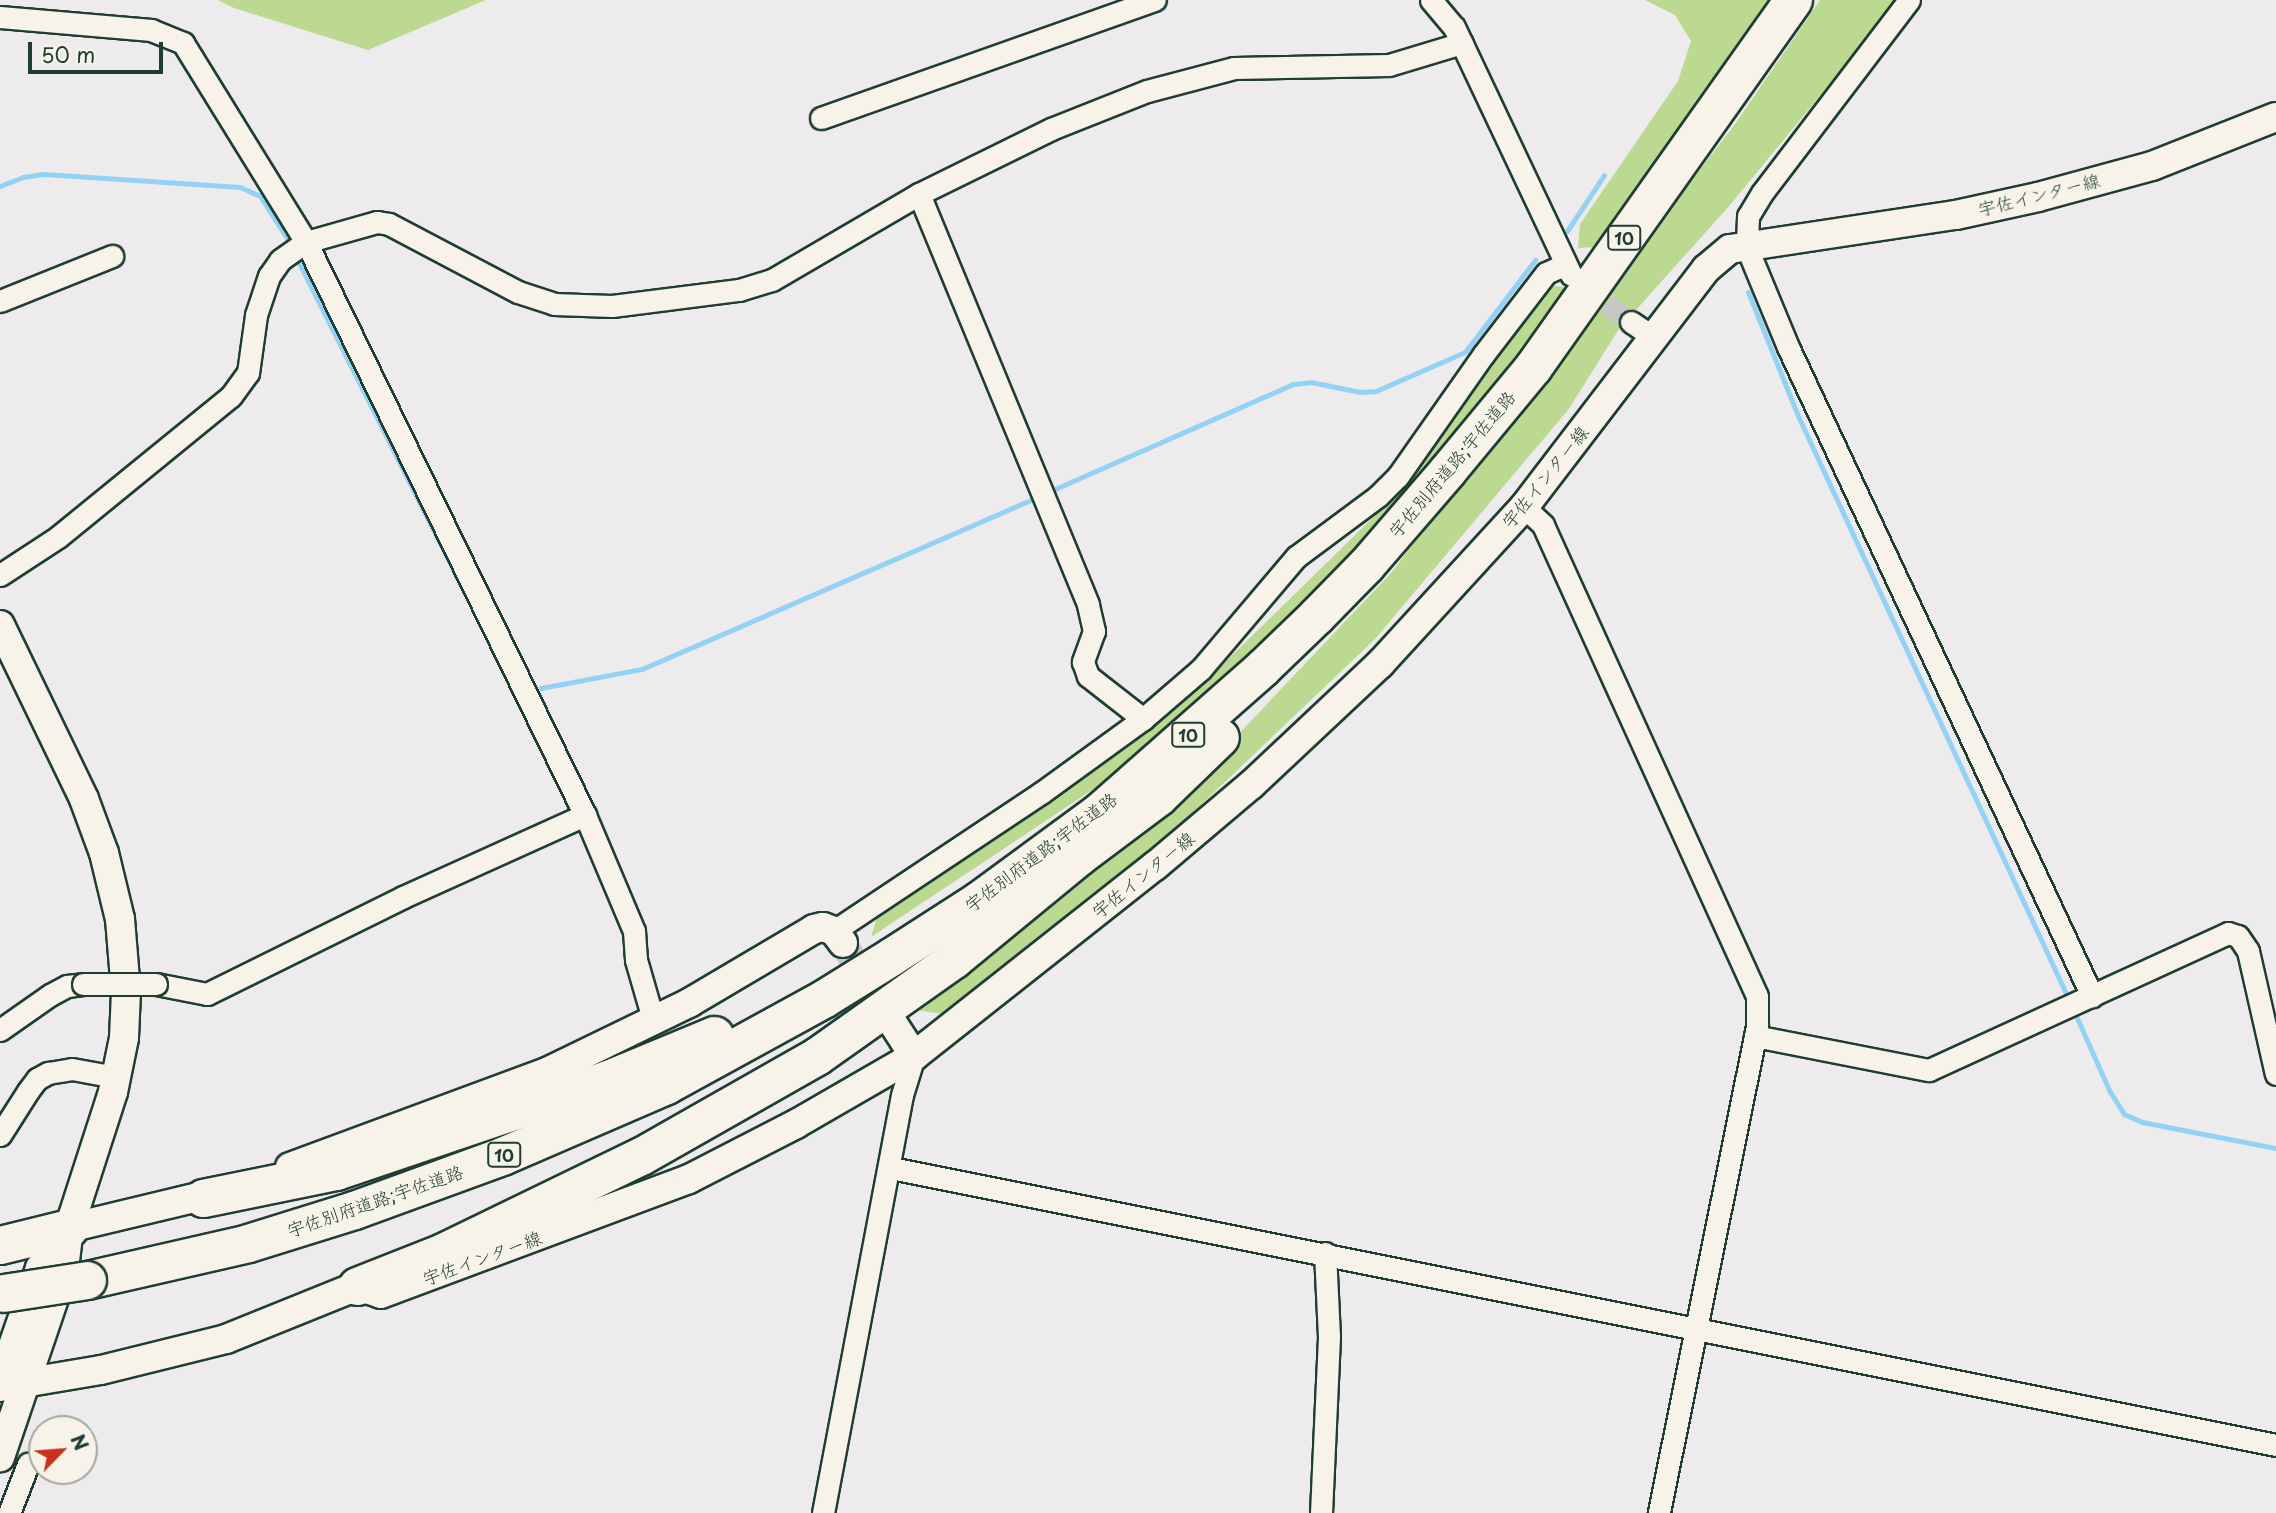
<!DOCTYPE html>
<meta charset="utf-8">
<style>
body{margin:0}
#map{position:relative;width:2276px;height:1513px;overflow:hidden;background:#eeebec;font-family:"Playpen Sans","Klee One",sans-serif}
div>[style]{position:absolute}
.green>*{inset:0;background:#bcd991}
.stream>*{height:5px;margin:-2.5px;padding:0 2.5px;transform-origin:2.5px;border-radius:2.5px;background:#94d2f5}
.street-tunnel>*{height:21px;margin-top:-10.5px;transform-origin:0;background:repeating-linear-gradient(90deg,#c5c8c7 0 21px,transparent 0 31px)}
.secondary-tunnel>*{height:28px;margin-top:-14px;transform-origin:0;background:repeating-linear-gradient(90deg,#c5c8c7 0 28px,transparent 0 42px)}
.roads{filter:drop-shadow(2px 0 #1f3d34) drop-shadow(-2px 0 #1f3d34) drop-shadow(0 2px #1f3d34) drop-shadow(0 -2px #1f3d34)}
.street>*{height:21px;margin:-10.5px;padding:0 10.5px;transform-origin:10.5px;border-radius:10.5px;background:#f7f3e8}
.secondary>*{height:28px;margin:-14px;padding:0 14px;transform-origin:14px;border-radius:14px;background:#f7f3e8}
.highway>*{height:37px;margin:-18.5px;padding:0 18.5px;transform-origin:18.5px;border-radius:18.5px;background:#f7f3e8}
.bridges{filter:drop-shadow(2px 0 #1f3d34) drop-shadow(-2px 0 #1f3d34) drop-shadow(0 2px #1f3d34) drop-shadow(0 -2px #1f3d34)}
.street-bridge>*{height:21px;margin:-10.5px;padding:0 10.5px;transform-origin:10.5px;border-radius:10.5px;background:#f7f3e8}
.highway-bridge>*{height:37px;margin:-18.5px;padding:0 18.5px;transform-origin:18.5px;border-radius:18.5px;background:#f7f3e8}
span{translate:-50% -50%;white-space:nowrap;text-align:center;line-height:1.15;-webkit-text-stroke:5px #f7f3e8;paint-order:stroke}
.shield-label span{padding:2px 5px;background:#f7f3e8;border:2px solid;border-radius:5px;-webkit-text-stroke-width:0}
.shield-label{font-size:16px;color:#1f3d34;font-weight:700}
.street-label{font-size:18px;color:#1f3d34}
.north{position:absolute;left:28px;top:1415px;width:70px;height:70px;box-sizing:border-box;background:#f7f3e8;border:2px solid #a1aaa0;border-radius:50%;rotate:65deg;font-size:19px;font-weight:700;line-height:28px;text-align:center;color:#1f3d34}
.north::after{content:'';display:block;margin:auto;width:24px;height:32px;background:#c8321e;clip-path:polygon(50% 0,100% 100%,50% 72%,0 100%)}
.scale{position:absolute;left:28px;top:42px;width:135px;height:32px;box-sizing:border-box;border:4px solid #1f3d34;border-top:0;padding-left:9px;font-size:21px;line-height:24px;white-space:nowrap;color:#1f3d34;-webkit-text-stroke:5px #f7f3e8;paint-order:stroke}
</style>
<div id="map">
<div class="green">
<i style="clip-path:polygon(218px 0,486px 0,368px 50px,234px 8px)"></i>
<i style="clip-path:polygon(1645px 0,1778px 0,1596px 247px,1578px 248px,1580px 224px,1678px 81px,1691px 41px,1675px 15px)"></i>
<i style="clip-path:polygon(1820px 0,1899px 0,1730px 205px,1619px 329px,1568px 410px,1375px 639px,1162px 842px,943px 1014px,916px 1010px,1075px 888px,1213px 761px,1391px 573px,1735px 124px)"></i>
<i style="clip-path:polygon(1551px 285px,1568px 288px,1486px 399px,1292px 623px,1119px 772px,871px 937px,878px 914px,1040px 804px,1216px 671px,1395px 496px,1510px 331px)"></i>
</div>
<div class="stream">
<i style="left:0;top:186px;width:25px;rotate:-21deg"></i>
<i style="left:23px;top:177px;width:21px;rotate:-8deg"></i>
<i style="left:44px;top:174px;width:196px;rotate:3.8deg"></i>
<i style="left:240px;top:187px;width:22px;rotate:24deg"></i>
<i style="left:260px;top:196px;width:50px;rotate:57.3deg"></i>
<i style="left:1567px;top:231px;width:67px;rotate:-56.5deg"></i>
<i style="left:298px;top:261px;width:410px;rotate:63.3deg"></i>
<i style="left:1748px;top:292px;width:136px;rotate:68deg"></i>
<i style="left:1799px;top:418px;width:642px;rotate:65.11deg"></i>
<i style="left:1055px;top:489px;width:260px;rotate:-23.8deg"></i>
<i style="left:1293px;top:384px;width:18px;rotate:-6deg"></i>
<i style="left:1311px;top:382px;width:50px;rotate:11.5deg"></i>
<i style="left:1360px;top:392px;width:16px;rotate:-4deg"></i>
<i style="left:1376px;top:391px;width:97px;rotate:-23.7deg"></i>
<i style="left:1465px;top:352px;width:116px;rotate:-52.7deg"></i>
<i style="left:541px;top:688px;width:103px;rotate:-10.7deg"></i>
<i style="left:642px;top:669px;width:429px;rotate:-23.5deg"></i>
<i style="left:2073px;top:1009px;width:89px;rotate:66deg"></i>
<i style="left:2109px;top:1090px;width:28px;rotate:58deg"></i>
<i style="left:2124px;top:1114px;width:20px;rotate:24deg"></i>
<i style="left:2142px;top:1122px;width:136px;rotate:11deg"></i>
</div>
<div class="street-tunnel">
<i style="left:1582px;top:284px;width:62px;rotate:37.8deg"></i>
</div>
<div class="secondary-tunnel">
<i style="left:843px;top:943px;width:95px;rotate:58.3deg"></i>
</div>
<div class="roads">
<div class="street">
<i style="left:1431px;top:0;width:35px;rotate:50deg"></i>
<i style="left:1454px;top:27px;width:274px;rotate:64.7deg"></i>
<i style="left:1909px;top:0;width:243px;rotate:127.3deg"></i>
<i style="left:1762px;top:193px;width:27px;rotate:121deg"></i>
<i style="left:1748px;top:216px;width:32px;rotate:92deg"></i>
<i style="left:1747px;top:248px;width:107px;rotate:67.5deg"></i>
<i style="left:1788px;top:347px;width:717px;rotate:64.9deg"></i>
<i style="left:0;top:17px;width:152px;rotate:4.9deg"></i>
<i style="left:151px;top:30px;width:35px;rotate:22deg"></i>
<i style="left:183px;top:43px;width:234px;rotate:58.3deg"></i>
<i style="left:306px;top:242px;width:637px;rotate:64.04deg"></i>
<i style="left:585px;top:815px;width:126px;rotate:67.1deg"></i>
<i style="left:634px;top:931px;width:29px;rotate:86deg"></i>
<i style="left:636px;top:960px;width:61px;rotate:73.9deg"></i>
<i style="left:821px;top:118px;width:354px;rotate:-19.5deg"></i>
<i style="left:919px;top:194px;width:444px;rotate:67.6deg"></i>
<i style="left:1088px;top:605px;width:27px;rotate:77deg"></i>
<i style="left:1094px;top:631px;width:33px;rotate:110deg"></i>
<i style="left:1083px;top:662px;width:15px;rotate:70deg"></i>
<i style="left:1088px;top:676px;width:70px;rotate:38deg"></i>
<i style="left:0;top:301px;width:121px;rotate:-21.9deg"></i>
<i style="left:1631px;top:322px;width:29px;rotate:34deg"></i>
<i style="left:1524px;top:507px;width:26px;rotate:43deg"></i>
<i style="left:1543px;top:525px;width:517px;rotate:65.57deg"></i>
<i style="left:1757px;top:996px;width:30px;rotate:90deg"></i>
<i style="left:1757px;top:1026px;width:497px;rotate:101.4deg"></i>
<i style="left:0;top:575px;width:69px;rotate:-33.2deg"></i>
<i style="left:58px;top:537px;width:223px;rotate:-39.2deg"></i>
<i style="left:231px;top:396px;width:29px;rotate:-54deg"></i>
<i style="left:248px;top:373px;width:59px;rotate:-82.1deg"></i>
<i style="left:256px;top:315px;width:41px;rotate:-71.6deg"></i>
<i style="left:269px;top:276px;width:19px;rotate:-55deg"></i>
<i style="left:280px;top:260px;width:32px;rotate:-35deg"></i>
<i style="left:306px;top:242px;width:74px;rotate:-15.7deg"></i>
<i style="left:377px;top:222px;width:12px;rotate:9deg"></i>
<i style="left:389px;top:224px;width:146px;rotate:27.8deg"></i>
<i style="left:518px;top:292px;width:38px;rotate:18deg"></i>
<i style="left:554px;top:304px;width:58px;rotate:2deg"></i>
<i style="left:612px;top:306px;width:128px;rotate:-7.2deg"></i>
<i style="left:739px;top:290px;width:34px;rotate:-17deg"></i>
<i style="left:772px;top:280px;width:170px;rotate:-30.3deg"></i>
<i style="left:919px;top:194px;width:147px;rotate:-26.2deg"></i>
<i style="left:1051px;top:129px;width:103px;rotate:-21.6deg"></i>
<i style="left:1147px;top:91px;width:90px;rotate:-14.8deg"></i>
<i style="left:1234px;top:68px;width:155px;rotate:-1.1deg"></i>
<i style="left:1389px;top:65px;width:76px;rotate:-16.8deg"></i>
<i style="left:834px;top:931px;width:249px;rotate:-33.7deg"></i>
<i style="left:1041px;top:793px;width:126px;rotate:-36deg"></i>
<i style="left:1143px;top:719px;width:77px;rotate:-40.8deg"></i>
<i style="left:1201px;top:669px;width:147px;rotate:-49.7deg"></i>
<i style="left:1296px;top:557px;width:102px;rotate:-36.6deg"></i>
<i style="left:1378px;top:496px;width:28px;rotate:-45deg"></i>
<i style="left:1398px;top:476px;width:148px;rotate:-54.9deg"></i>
<i style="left:1483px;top:355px;width:103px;rotate:-52.5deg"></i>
<i style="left:1546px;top:273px;width:20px;rotate:-24deg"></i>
<i style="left:156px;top:984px;width:52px;rotate:11.1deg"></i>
<i style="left:207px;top:994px;width:219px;rotate:-26.3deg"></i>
<i style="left:403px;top:897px;width:200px;rotate:-24.3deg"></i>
<i style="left:0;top:1030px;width:61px;rotate:-35deg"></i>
<i style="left:50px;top:995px;width:19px;rotate:-28deg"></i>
<i style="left:67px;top:986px;width:16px;rotate:-7deg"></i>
<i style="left:1755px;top:1036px;width:177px;rotate:11.1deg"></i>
<i style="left:1929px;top:1070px;width:329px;rotate:-24.6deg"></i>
<i style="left:2228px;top:933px;width:10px;rotate:17deg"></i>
<i style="left:2238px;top:936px;width:18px;rotate:56deg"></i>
<i style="left:2248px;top:951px;width:126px;rotate:77.2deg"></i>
<i style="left:0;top:1135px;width:52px;rotate:-57.5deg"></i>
<i style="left:28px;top:1091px;width:15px;rotate:-53deg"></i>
<i style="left:37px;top:1079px;width:13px;rotate:-29deg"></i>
<i style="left:48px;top:1073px;width:24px;rotate:-9deg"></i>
<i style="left:72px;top:1069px;width:45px;rotate:10.3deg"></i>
<i style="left:891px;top:1168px;width:1412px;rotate:11.31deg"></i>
<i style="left:9px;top:1513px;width:53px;rotate:-68.8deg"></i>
<i style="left:823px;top:1513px;width:425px;rotate:-79.3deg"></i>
<i style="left:902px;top:1095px;width:41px;rotate:-72.9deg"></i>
<i style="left:1321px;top:1513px;width:176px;rotate:-87.4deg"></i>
<i style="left:1329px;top:1337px;width:84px;rotate:-92.7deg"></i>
</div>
<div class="secondary">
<i style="left:0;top:625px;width:193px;rotate:64.2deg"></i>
<i style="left:84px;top:799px;width:58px;rotate:69.7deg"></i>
<i style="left:104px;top:853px;width:68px;rotate:76.4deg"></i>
<i style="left:120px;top:919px;width:73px;rotate:85.3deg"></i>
<i style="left:126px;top:992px;width:46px;rotate:92.5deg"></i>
<i style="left:124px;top:1038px;width:55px;rotate:101.5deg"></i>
<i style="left:113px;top:1092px;width:143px;rotate:107.9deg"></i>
<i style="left:69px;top:1228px;width:41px;rotate:97deg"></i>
<i style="left:64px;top:1269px;width:199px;rotate:108.8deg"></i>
<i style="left:894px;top:1025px;width:37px;rotate:57deg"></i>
<i style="left:290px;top:1167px;width:276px;rotate:-20.3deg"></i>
<i style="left:549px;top:1071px;width:156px;rotate:-25.9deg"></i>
<i style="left:689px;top:1003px;width:145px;rotate:-30.6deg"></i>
<i style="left:814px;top:929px;width:9px;rotate:-13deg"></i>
<i style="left:823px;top:927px;width:12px;rotate:20deg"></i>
<i style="left:834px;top:931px;width:15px;rotate:53deg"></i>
<i style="left:0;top:1383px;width:122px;rotate:-70.8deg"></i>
<i style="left:40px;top:1268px;width:49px;rotate:-54.1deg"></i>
<i style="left:69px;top:1228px;width:158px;rotate:-13.5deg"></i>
<i style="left:0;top:1387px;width:102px;rotate:-9.6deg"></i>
<i style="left:101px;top:1370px;width:129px;rotate:-13.9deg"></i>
<i style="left:226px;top:1339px;width:141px;rotate:-22deg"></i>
<i style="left:357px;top:1286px;width:25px;rotate:18deg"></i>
<i style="left:381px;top:1294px;width:329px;rotate:-20.5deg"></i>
<i style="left:689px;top:1179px;width:120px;rotate:-27.2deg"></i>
<i style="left:796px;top:1124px;width:136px;rotate:-30deg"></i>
<i style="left:914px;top:1056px;width:307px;rotate:-38.3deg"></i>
<i style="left:1155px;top:866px;width:126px;rotate:-40.2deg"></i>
<i style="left:1251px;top:785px;width:177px;rotate:-43.2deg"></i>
<i style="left:1380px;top:664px;width:213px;rotate:-47.5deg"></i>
<i style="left:1524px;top:507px;width:300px;rotate:-52.6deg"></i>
<i style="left:1706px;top:269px;width:31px;rotate:-40deg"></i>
<i style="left:1730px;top:249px;width:229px;rotate:-8.6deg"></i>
<i style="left:1956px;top:215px;width:84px;rotate:-12.4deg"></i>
<i style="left:2038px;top:197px;width:118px;rotate:-15.2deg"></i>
<i style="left:2152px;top:166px;width:133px;rotate:-21.6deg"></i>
</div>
<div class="highway">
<i style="left:203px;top:1198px;width:136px;rotate:-11.5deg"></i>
<i style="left:336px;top:1171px;width:287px;rotate:-18.7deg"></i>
<i style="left:608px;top:1079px;width:115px;rotate:-22.5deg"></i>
<i style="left:0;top:1245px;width:71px;rotate:-13.8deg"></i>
<i style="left:87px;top:1280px;width:165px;rotate:-12.9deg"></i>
<i style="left:248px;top:1243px;width:111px;rotate:-17.3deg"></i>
<i style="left:354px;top:1210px;width:158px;rotate:-20deg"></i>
<i style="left:502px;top:1156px;width:179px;rotate:-23.4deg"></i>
<i style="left:666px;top:1085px;width:179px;rotate:-28.7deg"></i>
<i style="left:823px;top:999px;width:81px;rotate:-31.9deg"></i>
<i style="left:892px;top:956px;width:103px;rotate:-32.8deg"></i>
<i style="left:979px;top:900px;width:150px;rotate:-36.3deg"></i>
<i style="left:1100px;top:811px;width:216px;rotate:-41.4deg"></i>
<i style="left:1262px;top:668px;width:75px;rotate:-43.9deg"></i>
<i style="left:1316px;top:616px;width:71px;rotate:-45.6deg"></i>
<i style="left:1366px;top:565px;width:124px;rotate:-49.2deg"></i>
<i style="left:1447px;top:471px;width:135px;rotate:-50.4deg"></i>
<i style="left:1533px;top:367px;width:450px;rotate:-54.7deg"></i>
<i style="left:357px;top:1286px;width:92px;rotate:-21.6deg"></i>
<i style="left:443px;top:1252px;width:220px;rotate:-25.9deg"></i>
<i style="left:641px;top:1156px;width:202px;rotate:-29.6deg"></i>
<i style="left:817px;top:1056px;width:168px;rotate:-35.3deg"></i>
<i style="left:954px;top:959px;width:161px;rotate:-39.4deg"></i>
<i style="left:1078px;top:857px;width:100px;rotate:-36.9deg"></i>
<i style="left:1158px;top:797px;width:86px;rotate:-44.1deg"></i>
</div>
</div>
<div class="bridges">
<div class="street-bridge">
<i style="left:83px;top:984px;width:73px"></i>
</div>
<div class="highway-bridge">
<i style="left:3px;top:1293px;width:85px;rotate:-8.8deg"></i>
</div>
</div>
<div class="shield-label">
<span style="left:1624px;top:238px">10</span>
<span style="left:1188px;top:735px">10</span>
<span style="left:504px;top:1155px">10</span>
</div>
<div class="street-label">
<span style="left:2039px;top:195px;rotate:-14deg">宇佐インター線</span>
<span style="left:1452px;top:464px;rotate:-50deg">宇佐別府道路;宇佐道路</span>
<span style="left:1545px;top:477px;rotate:-51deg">宇佐インター線</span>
<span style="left:1041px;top:852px;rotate:-37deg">宇佐別府道路;宇佐道路</span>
<span style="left:1143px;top:875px;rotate:-39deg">宇佐インター線</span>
<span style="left:375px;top:1201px;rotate:-19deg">宇佐別府道路;宇佐道路</span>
<span style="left:482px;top:1258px;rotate:-20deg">宇佐インター線</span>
</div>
<div class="north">N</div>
<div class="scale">50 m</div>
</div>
